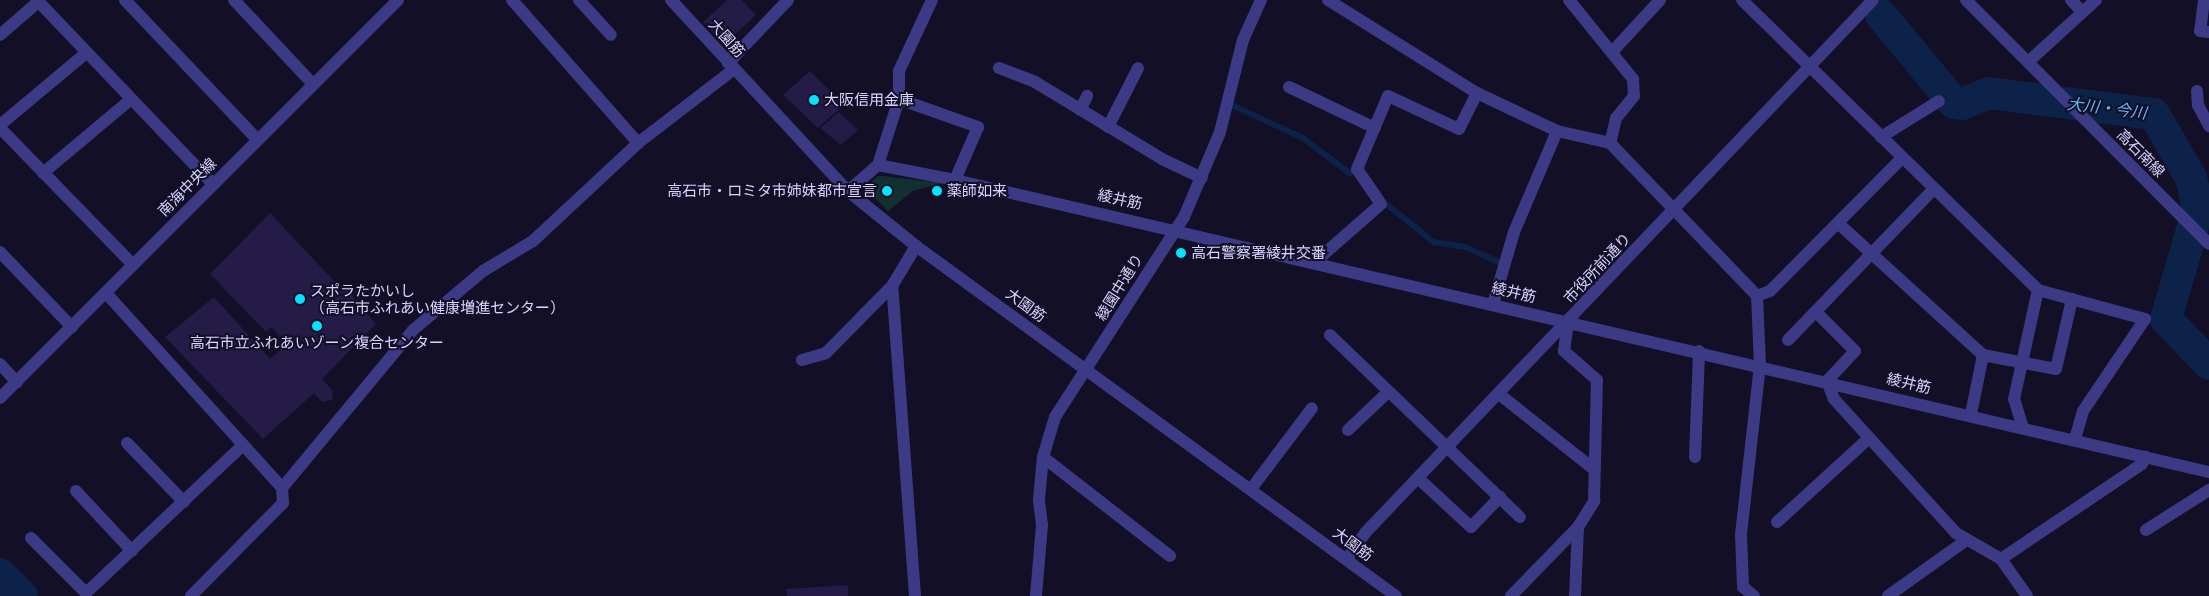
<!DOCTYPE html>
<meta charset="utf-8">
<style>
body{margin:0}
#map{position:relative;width:2209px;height:596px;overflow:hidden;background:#130f26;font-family:Commissioner,"Noto Sans JP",sans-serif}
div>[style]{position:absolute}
.green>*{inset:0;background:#12302f}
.stream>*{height:5.5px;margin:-2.75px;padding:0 2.75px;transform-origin:2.75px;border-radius:2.75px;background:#0c2248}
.river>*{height:32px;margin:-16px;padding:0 16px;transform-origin:16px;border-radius:16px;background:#0c2248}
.building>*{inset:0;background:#241b47}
.minor>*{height:12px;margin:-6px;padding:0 6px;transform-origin:6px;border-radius:6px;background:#3d3a85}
.dots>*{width:14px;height:14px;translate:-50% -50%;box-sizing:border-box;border:2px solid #130f26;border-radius:50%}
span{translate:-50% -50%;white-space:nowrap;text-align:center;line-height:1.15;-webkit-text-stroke:4px #130f26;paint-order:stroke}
.street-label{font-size:15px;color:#d9d4ff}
.poi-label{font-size:15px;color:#d9d4ff}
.left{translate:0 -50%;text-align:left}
.right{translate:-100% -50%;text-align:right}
.water-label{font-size:16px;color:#62b6ff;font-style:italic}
</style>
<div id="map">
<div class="green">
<i style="clip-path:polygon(878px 176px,883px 176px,941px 183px,913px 191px,888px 211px,870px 193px,871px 182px)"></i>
</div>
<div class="stream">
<i style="left:1232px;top:105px;width:78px;rotate:24.9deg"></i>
<i style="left:1303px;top:138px;width:59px;rotate:36.7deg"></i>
<i style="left:1388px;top:205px;width:59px;rotate:38.8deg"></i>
<i style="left:1434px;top:242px;width:32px;rotate:9deg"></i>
<i style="left:1466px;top:247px;width:38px;rotate:25deg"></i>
</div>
<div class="river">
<i style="left:1881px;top:15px;width:114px;rotate:50.3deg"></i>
<i style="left:1954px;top:103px;width:8px;rotate:7deg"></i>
<i style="left:1962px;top:104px;width:29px;rotate:-22deg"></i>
<i style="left:1989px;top:93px;width:166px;rotate:7.3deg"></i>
<i style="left:2154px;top:114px;width:74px;rotate:60deg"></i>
<i style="left:2191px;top:178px;width:32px;rotate:77deg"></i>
<i style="left:2198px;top:209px;width:115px;rotate:106.2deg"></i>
<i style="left:2166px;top:319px;width:62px;rotate:46.3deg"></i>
<i style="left:0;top:574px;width:31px;rotate:45deg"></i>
</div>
<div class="building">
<i style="clip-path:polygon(727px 0,742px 0,756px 15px,724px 45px,703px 22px)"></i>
<i style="clip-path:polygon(810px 71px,844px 105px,818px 128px,783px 95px)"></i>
<i style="clip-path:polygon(839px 112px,858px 130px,841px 145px,820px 128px)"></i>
<i style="clip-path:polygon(938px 185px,944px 189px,935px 199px,931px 193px)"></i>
<i style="clip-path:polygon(270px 213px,336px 283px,329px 290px,334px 296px,344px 286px,376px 324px,322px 379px,333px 391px,332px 400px,322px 402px,314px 393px,263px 439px,165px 337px,214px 297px,270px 359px,287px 344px,271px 327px,266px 332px,210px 274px)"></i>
<i style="clip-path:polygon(848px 585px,848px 596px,787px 596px,786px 589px)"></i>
</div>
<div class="minor">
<i style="left:37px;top:0;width:255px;rotate:46.3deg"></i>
<i style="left:125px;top:0;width:193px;rotate:46.5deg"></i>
<i style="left:234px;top:0;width:115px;rotate:46.8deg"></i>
<i style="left:512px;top:0;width:191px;rotate:48.6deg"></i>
<i style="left:579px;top:0;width:47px;rotate:47.6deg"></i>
<i style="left:671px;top:0;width:260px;rotate:47.2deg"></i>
<i style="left:848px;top:191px;width:87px;rotate:39deg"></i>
<i style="left:916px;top:246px;width:594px;rotate:36.1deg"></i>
<i style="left:1328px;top:0;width:176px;rotate:32deg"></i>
<i style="left:1477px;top:93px;width:89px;rotate:25.4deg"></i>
<i style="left:1557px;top:131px;width:54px;rotate:12.8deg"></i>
<i style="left:1610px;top:143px;width:212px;rotate:46.1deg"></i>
<i style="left:1757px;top:296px;width:69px;rotate:87.5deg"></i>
<i style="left:1760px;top:365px;width:171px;rotate:96.4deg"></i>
<i style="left:1741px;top:535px;width:52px;rotate:87.8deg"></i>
<i style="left:1743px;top:587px;width:14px;rotate:39deg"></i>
<i style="left:1569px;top:0;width:102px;rotate:51deg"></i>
<i style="left:1633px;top:79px;width:17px;rotate:87deg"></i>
<i style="left:1634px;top:96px;width:28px;rotate:129deg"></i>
<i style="left:1616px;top:118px;width:26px;rotate:103deg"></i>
<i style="left:1742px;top:0;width:414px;rotate:44.4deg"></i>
<i style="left:2038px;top:290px;width:111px;rotate:15.2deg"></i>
<i style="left:2145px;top:319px;width:111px;rotate:124deg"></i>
<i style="left:2083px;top:411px;width:29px;rotate:106deg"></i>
<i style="left:1966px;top:0;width:344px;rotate:45.1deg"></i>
<i style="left:2071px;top:0;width:16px;rotate:47deg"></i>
<i style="left:2204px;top:0;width:31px;rotate:97deg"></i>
<i style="left:2200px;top:31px;width:9px;rotate:6deg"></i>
<i style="left:0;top:35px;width:50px;rotate:-41deg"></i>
<i style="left:1612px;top:52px;width:71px;rotate:-47.3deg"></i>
<i style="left:2028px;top:62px;width:92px;rotate:-42.4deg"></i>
<i style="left:728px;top:63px;width:87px;rotate:-46.4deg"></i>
<i style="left:999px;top:68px;width:39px;rotate:21deg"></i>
<i style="left:1035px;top:82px;width:149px;rotate:31.2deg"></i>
<i style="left:1162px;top:159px;width:44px;rotate:25.4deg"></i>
<i style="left:1289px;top:87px;width:95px;rotate:25.5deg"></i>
<i style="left:2197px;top:91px;width:14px;rotate:86deg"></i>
<i style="left:2198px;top:105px;width:24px;rotate:62deg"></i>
<i style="left:899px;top:99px;width:84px;rotate:19.5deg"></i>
<i style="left:978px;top:127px;width:58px;rotate:113.5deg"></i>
<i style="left:1080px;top:110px;width:16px;rotate:-63deg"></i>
<i style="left:0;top:125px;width:112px;rotate:-39.9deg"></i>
<i style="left:1108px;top:127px;width:66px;rotate:-63deg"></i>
<i style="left:0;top:128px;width:191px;rotate:45.8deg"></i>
<i style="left:1881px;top:137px;width:68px;rotate:-31.8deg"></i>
<i style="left:878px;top:165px;width:69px;rotate:-72.3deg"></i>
<i style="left:899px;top:99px;width:28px;rotate:-90deg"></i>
<i style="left:899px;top:71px;width:78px;rotate:-65.1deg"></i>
<i style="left:43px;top:173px;width:114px;rotate:-40deg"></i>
<i style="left:848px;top:191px;width:40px;rotate:-41deg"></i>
<i style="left:878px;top:165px;width:78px;rotate:11deg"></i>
<i style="left:955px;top:180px;width:1288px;rotate:13.11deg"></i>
<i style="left:1839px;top:224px;width:195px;rotate:42.3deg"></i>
<i style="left:1983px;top:355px;width:74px;rotate:10.9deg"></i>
<i style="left:2056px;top:369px;width:72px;rotate:-77.1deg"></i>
<i style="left:0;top:252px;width:104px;rotate:46.2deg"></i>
<i style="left:1316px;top:261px;width:86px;rotate:-41.2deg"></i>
<i style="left:1381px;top:204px;width:42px;rotate:-124.4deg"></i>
<i style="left:1357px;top:169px;width:79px;rotate:-67deg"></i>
<i style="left:1388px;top:96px;width:78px;rotate:24.9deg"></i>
<i style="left:1459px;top:129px;width:40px;rotate:-63.4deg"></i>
<i style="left:106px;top:293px;width:263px;rotate:47.9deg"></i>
<i style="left:282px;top:488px;width:15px;rotate:86deg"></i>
<i style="left:283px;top:503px;width:131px;rotate:134.7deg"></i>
<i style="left:1757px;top:296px;width:14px;rotate:-21deg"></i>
<i style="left:1770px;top:291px;width:187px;rotate:-45.2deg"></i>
<i style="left:1493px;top:304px;width:75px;rotate:-73.7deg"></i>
<i style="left:1514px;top:232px;width:110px;rotate:-66.9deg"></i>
<i style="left:1816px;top:312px;width:55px;rotate:45deg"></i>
<i style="left:1855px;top:351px;width:41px;rotate:133deg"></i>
<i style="left:1827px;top:381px;width:19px;rotate:69deg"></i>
<i style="left:1834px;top:399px;width:181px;rotate:47.7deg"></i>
<i style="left:1956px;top:533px;width:52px;rotate:30deg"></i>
<i style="left:2001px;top:559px;width:45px;rotate:54.9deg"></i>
<i style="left:1330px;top:335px;width:263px;rotate:43.8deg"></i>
<i style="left:1788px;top:340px;width:210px;rotate:-46deg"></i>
<i style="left:802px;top:360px;width:25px;rotate:-16deg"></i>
<i style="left:826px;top:353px;width:94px;rotate:-45.4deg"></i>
<i style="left:0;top:364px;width:25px;rotate:47deg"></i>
<i style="left:1499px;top:394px;width:122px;rotate:38.4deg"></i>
<i style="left:0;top:398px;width:563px;rotate:-45deg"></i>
<i style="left:1971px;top:414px;width:60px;rotate:-78.5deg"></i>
<i style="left:2023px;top:428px;width:30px;rotate:-107deg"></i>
<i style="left:2014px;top:399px;width:112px;rotate:-77.6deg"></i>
<i style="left:1348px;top:430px;width:55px;rotate:-43.5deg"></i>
<i style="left:127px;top:443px;width:82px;rotate:46deg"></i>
<i style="left:1043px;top:457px;width:161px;rotate:37.9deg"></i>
<i style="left:1695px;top:457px;width:106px;rotate:-87.8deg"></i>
<i style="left:1418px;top:478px;width:72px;rotate:42.8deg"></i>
<i style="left:1471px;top:527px;width:42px;rotate:-46deg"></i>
<i style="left:282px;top:488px;width:205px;rotate:-50.3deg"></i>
<i style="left:413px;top:330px;width:92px;rotate:-40.1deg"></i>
<i style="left:483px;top:271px;width:58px;rotate:-31deg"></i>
<i style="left:533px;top:241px;width:144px;rotate:-43deg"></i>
<i style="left:638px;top:143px;width:121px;rotate:-37.6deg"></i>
<i style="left:1251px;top:489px;width:101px;rotate:-53deg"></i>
<i style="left:76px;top:491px;width:82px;rotate:47deg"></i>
<i style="left:1777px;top:522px;width:125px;rotate:-42.4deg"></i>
<i style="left:2146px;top:530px;width:75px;rotate:-32.4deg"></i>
<i style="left:31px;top:538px;width:78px;rotate:45deg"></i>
<i style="left:86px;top:593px;width:216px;rotate:-43.3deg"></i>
<i style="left:1347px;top:559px;width:32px;rotate:-55deg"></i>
<i style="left:1365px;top:533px;width:736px;rotate:-46.38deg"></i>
<i style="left:2001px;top:559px;width:170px;rotate:-34deg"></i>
<i style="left:2142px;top:464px;width:8px;rotate:-67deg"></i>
<i style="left:915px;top:596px;width:311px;rotate:-94.2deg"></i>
<i style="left:892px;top:286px;width:47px;rotate:-59deg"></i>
<i style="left:1036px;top:596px;width:71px;rotate:-85.2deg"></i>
<i style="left:1042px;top:525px;width:26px;rotate:-97deg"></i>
<i style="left:1039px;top:499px;width:42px;rotate:-84.6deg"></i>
<i style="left:1043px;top:457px;width:42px;rotate:-73.3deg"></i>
<i style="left:1055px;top:417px;width:238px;rotate:-57.2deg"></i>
<i style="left:1184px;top:217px;width:92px;rotate:-67deg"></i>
<i style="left:1220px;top:132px;width:95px;rotate:-76deg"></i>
<i style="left:1243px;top:40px;width:44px;rotate:-65.8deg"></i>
<i style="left:1511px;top:596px;width:96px;rotate:-45.8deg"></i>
<i style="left:1578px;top:527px;width:31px;rotate:-58deg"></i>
<i style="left:1594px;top:501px;width:121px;rotate:-88.6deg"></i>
<i style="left:1597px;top:380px;width:44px;rotate:-138.7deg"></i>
<i style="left:1564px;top:351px;width:30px;rotate:-82deg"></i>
<i style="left:1575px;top:596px;width:69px;rotate:-87.5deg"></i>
<i style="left:1888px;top:596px;width:95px;rotate:-35.5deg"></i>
</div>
<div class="dots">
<i style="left:814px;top:100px;background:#00e5ff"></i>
<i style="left:887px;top:191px;background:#00e5ff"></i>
<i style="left:937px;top:191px;background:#00e5ff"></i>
<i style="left:1181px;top:253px;background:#00e5ff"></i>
<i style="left:300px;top:299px;background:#00e5ff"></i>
<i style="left:317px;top:326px;background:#00e5ff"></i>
</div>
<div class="street-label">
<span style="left:727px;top:38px;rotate:48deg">大園筋</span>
<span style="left:2141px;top:153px;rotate:45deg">高石南線</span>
<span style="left:187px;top:187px;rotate:-45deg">南海中央線</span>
<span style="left:1120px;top:199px;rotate:12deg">綾井筋</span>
<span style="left:1597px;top:268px;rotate:-47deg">市役所前通り</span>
<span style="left:1119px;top:287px;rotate:-58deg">綾園中通り</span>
<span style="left:1514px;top:292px;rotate:13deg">綾井筋</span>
<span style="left:1026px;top:305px;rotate:36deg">大園筋</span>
<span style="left:1909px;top:383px;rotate:13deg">綾井筋</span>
<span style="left:1353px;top:544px;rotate:36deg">大園筋</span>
</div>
<div class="poi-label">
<span class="left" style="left:824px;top:100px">大阪信用金庫</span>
<span class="right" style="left:877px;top:191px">高石市・ロミタ市姉妹都市宣言</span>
<span class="left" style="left:947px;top:191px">薬師如来</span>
<span class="left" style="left:1191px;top:253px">高石警察署綾井交番</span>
<span class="left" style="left:310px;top:299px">スポラたかいし<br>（高石市ふれあい健康増進センター）</span>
<span style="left:317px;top:343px">高石市立ふれあいゾーン複合センター</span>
</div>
<div class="water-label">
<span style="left:2107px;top:108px;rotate:7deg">大川・今川</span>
</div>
</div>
